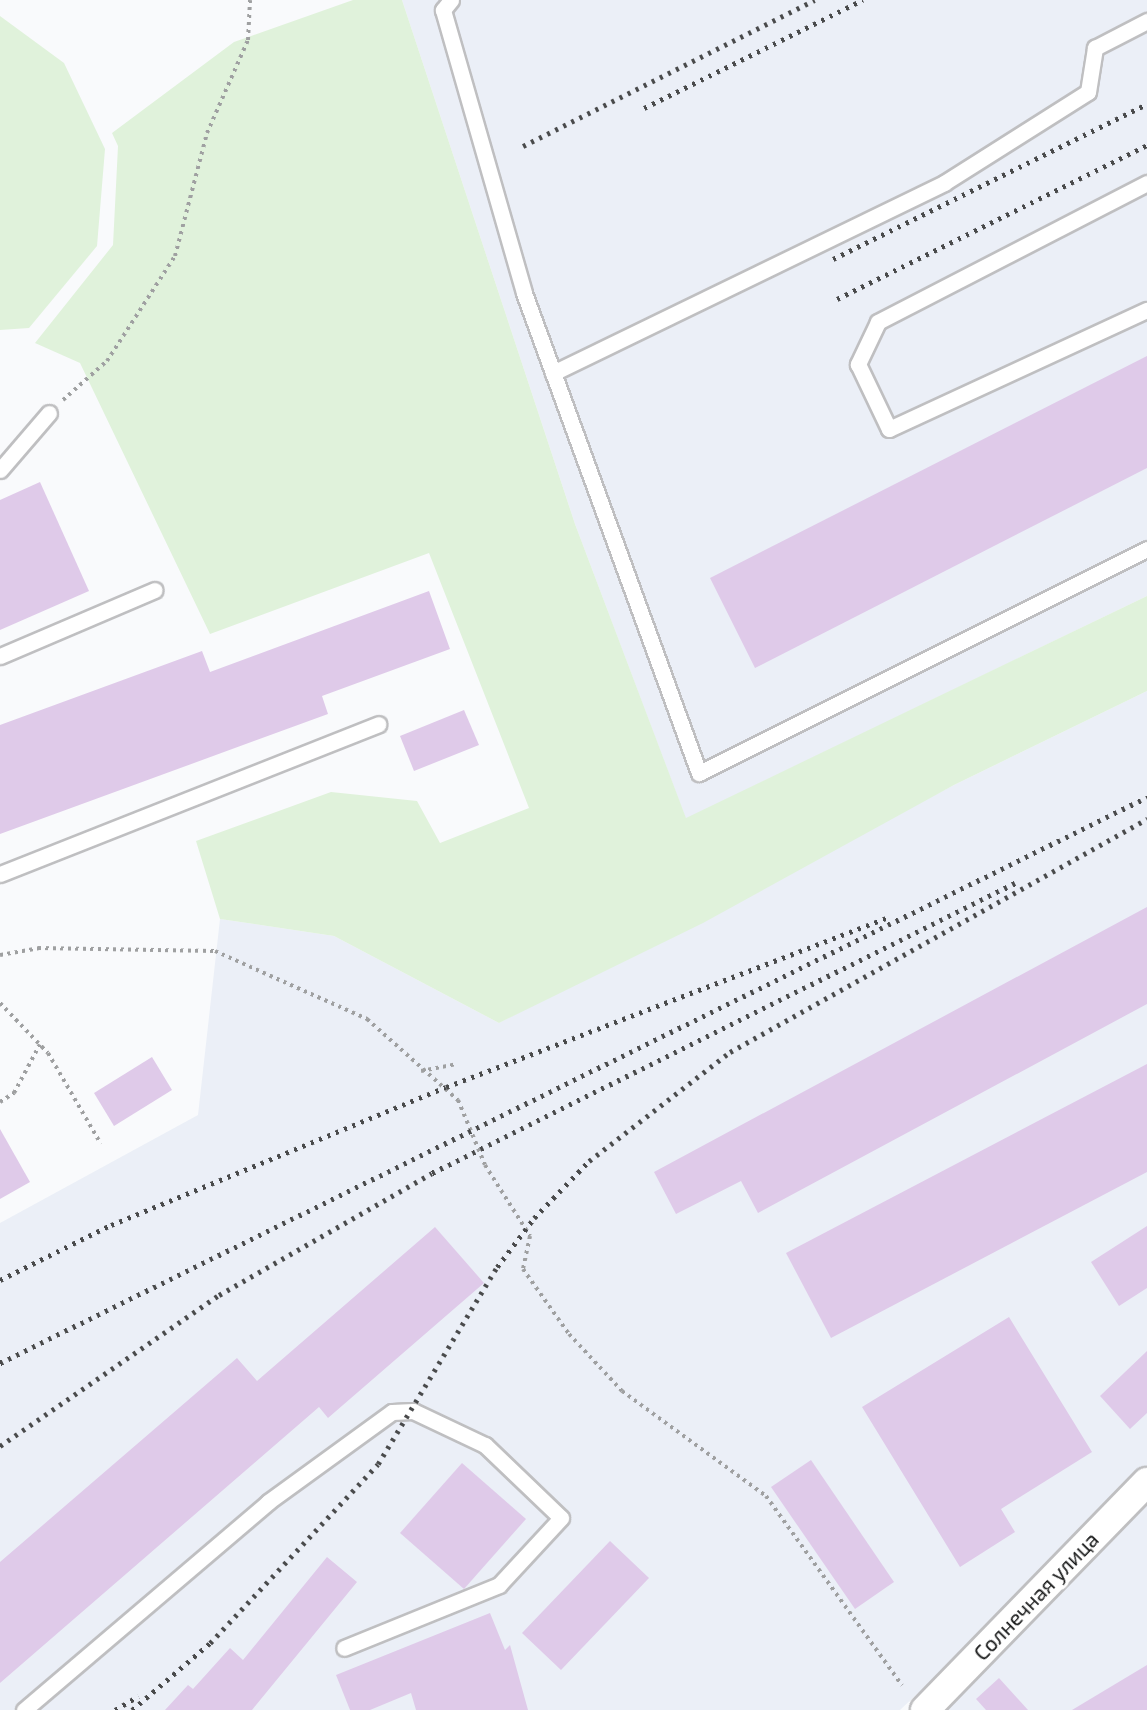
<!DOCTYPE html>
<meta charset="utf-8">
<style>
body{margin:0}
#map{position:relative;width:1147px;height:1710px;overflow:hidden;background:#f9fafc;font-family:"Exo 2",sans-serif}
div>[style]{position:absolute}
.built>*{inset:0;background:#ebeff7}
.green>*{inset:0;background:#e0f2db}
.building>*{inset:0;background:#dfcae9}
.path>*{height:4px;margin-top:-2px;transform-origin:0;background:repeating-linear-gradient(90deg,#9fa0a1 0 3px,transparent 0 7.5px)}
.roads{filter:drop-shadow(2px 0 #bfbfc1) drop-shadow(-2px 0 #bfbfc1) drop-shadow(0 2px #bfbfc1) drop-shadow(0 -2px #bfbfc1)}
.lane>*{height:15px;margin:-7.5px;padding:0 7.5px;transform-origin:7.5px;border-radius:7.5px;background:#fff}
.street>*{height:28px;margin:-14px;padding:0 14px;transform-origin:14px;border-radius:14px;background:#fff}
.rail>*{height:4.5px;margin-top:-2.25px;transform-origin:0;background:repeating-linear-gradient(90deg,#494a4b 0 3px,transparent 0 9px)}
span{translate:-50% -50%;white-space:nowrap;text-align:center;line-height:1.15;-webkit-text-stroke:6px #fff;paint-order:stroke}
.street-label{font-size:21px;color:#141515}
</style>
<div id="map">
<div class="built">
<i style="clip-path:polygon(402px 0,1147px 0,1147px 596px,686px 819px,575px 524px)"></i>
<i style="clip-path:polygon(1147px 691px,1147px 1710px,928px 1710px,918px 1693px,900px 1710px,0 1710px,0 1223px,198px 1115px,220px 919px,334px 936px,499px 1023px,954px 785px)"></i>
</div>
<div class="green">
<i style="clip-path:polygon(353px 0,402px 0,575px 524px,686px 818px,1147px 596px,1147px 691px,954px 785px,703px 923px,499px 1023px,334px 936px,220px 919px,196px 841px,331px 792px,417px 801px,440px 843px,529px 808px,429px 553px,210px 634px,80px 363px,35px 343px,113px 245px,118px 146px,112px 133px,234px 42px)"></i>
<i style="clip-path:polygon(0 16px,64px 63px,105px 149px,97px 246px,29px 328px,0 330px)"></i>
</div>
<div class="building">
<i style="clip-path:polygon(1147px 356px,1147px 468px,755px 668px,710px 578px)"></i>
<i style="clip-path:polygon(40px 482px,89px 591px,0 630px,0 500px)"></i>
<i style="clip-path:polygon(429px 591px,450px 649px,322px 696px,328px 714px,0 834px,0 725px,202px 651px,210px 672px)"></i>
<i style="clip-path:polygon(464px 710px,479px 745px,414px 771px,400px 736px)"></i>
<i style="clip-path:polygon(1147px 907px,1147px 1004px,758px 1213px,741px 1181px,676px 1214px,654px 1172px)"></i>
<i style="clip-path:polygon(152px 1057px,172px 1090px,114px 1126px,94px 1093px)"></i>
<i style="clip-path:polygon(1147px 1064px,1147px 1172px,831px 1338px,786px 1253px)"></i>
<i style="clip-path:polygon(0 1129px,30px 1182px,0 1199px)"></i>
<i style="clip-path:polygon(1147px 1226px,1147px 1288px,1119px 1306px,1091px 1262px)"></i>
<i style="clip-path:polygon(435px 1227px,484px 1283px,328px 1418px,319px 1407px,0 1683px,0 1562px,237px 1358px,257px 1381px)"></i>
<i style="clip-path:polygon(1009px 1317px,1092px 1452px,1001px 1509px,1015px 1532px,960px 1567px,862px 1407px)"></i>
<i style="clip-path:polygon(1147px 1351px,1147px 1413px,1130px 1429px,1100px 1396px)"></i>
<i style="clip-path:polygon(811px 1460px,894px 1582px,855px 1609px,771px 1487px)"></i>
<i style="clip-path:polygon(462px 1463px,526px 1519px,464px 1589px,400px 1533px)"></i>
<i style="clip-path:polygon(610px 1541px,649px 1578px,561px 1670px,522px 1633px)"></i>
<i style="clip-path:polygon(327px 1557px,357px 1582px,252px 1710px,165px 1710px,188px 1685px,193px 1689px,230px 1648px,243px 1660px)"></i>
<i style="clip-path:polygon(490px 1613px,505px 1650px,510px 1645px,528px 1710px,416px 1710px,411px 1693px,370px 1710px,350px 1710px,336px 1675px)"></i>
<i style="clip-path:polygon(1147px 1665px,1147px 1710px,1072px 1710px)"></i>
<i style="clip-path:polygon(999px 1678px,1028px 1710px,986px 1710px,976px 1699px)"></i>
</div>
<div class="path">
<i style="left:63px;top:400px;width:59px;rotate:-41.6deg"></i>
<i style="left:107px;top:361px;width:125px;rotate:-57.1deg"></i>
<i style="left:175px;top:256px;width:127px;rotate:-75.4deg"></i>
<i style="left:207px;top:133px;width:102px;rotate:-66.2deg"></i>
<i style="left:248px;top:40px;width:40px;rotate:-87.1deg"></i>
<i style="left:0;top:955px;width:39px;rotate:-10deg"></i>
<i style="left:38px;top:948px;width:177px;rotate:1deg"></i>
<i style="left:215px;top:951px;width:167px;rotate:24.1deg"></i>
<i style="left:367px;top:1019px;width:122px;rotate:41.7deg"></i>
<i style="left:458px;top:1100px;width:70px;rotate:67.4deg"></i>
<i style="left:485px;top:1165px;width:84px;rotate:57.6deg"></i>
<i style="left:530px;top:1236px;width:34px;rotate:102deg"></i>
<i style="left:523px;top:1269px;width:80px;rotate:54.7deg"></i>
<i style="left:569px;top:1334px;width:78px;rotate:47.1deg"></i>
<i style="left:622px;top:1391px;width:178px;rotate:36.1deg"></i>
<i style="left:766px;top:1496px;width:233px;rotate:54.3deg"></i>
<i style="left:0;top:1003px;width:69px;rotate:46.2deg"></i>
<i style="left:48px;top:1053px;width:105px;rotate:59.8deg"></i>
<i style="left:421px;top:1071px;width:36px;rotate:-11deg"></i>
<i style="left:0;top:1102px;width:17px;rotate:-33deg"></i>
<i style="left:14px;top:1093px;width:55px;rotate:-62deg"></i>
</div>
<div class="roads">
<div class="lane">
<i style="left:451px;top:0;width:13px;rotate:129deg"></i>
<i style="left:443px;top:10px;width:294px;rotate:74deg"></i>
<i style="left:524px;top:293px;width:511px;rotate:69.97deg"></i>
<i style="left:699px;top:773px;width:501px;rotate:-26.57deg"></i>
<i style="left:1147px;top:183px;width:303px;rotate:152.7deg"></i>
<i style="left:878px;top:322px;width:47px;rotate:115.5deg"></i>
<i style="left:858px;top:364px;width:72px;rotate:64.5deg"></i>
<i style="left:889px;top:429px;width:284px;rotate:-24.8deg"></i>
<i style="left:553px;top:373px;width:435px;rotate:-25.9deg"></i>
<i style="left:944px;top:183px;width:170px;rotate:-32.3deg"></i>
<i style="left:1088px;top:92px;width:45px;rotate:-81deg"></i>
<i style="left:1095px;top:48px;width:59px;rotate:-27.4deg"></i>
<i style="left:0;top:470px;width:75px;rotate:-49.3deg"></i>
<i style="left:0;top:656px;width:168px;rotate:-23.1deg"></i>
<i style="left:0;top:874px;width:407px;rotate:-21.6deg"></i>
<i style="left:24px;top:1710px;width:321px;rotate:-40.4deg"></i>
<i style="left:268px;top:1502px;width:153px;rotate:-36deg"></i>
<i style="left:392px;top:1412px;width:21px;rotate:-3deg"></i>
<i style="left:413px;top:1411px;width:80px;rotate:25.3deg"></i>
<i style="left:485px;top:1445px;width:105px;rotate:43.8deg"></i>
<i style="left:561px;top:1518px;width:91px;rotate:132.8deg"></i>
<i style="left:499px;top:1585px;width:167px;rotate:157.9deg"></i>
</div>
<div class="street">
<i style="left:925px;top:1710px;width:318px;rotate:-45.8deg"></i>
</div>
</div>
<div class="rail">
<i style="left:644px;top:108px;width:244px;rotate:-26.3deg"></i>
<i style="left:523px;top:146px;width:326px;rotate:-26.6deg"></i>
<i style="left:833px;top:259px;width:350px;rotate:-26.3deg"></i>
<i style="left:837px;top:299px;width:346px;rotate:-26.4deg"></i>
<i style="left:0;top:1280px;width:124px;rotate:-26.4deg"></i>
<i style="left:111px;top:1225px;width:362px;rotate:-22.4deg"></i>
<i style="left:446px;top:1087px;width:475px;rotate:-21deg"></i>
<i style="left:0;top:1363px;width:1279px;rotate:-26.26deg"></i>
<i style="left:0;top:1446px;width:266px;rotate:-34.6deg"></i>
<i style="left:219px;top:1295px;width:245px;rotate:-29.8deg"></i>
<i style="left:432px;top:1173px;width:656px;rotate:-26.45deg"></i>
<i style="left:115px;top:1710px;width:27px;rotate:-31deg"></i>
<i style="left:132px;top:1710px;width:103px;rotate:-40.7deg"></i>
<i style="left:210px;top:1643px;width:245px;rotate:-46.8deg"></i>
<i style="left:378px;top:1464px;width:230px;rotate:-58.9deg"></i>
<i style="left:497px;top:1267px;width:61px;rotate:-52.9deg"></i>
<i style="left:534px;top:1218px;width:79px;rotate:-46deg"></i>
<i style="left:589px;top:1161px;width:178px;rotate:-37.7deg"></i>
<i style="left:730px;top:1052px;width:478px;rotate:-29.2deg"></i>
</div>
<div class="street-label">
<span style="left:1036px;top:1596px;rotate:-46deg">Солнечная улица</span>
</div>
</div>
